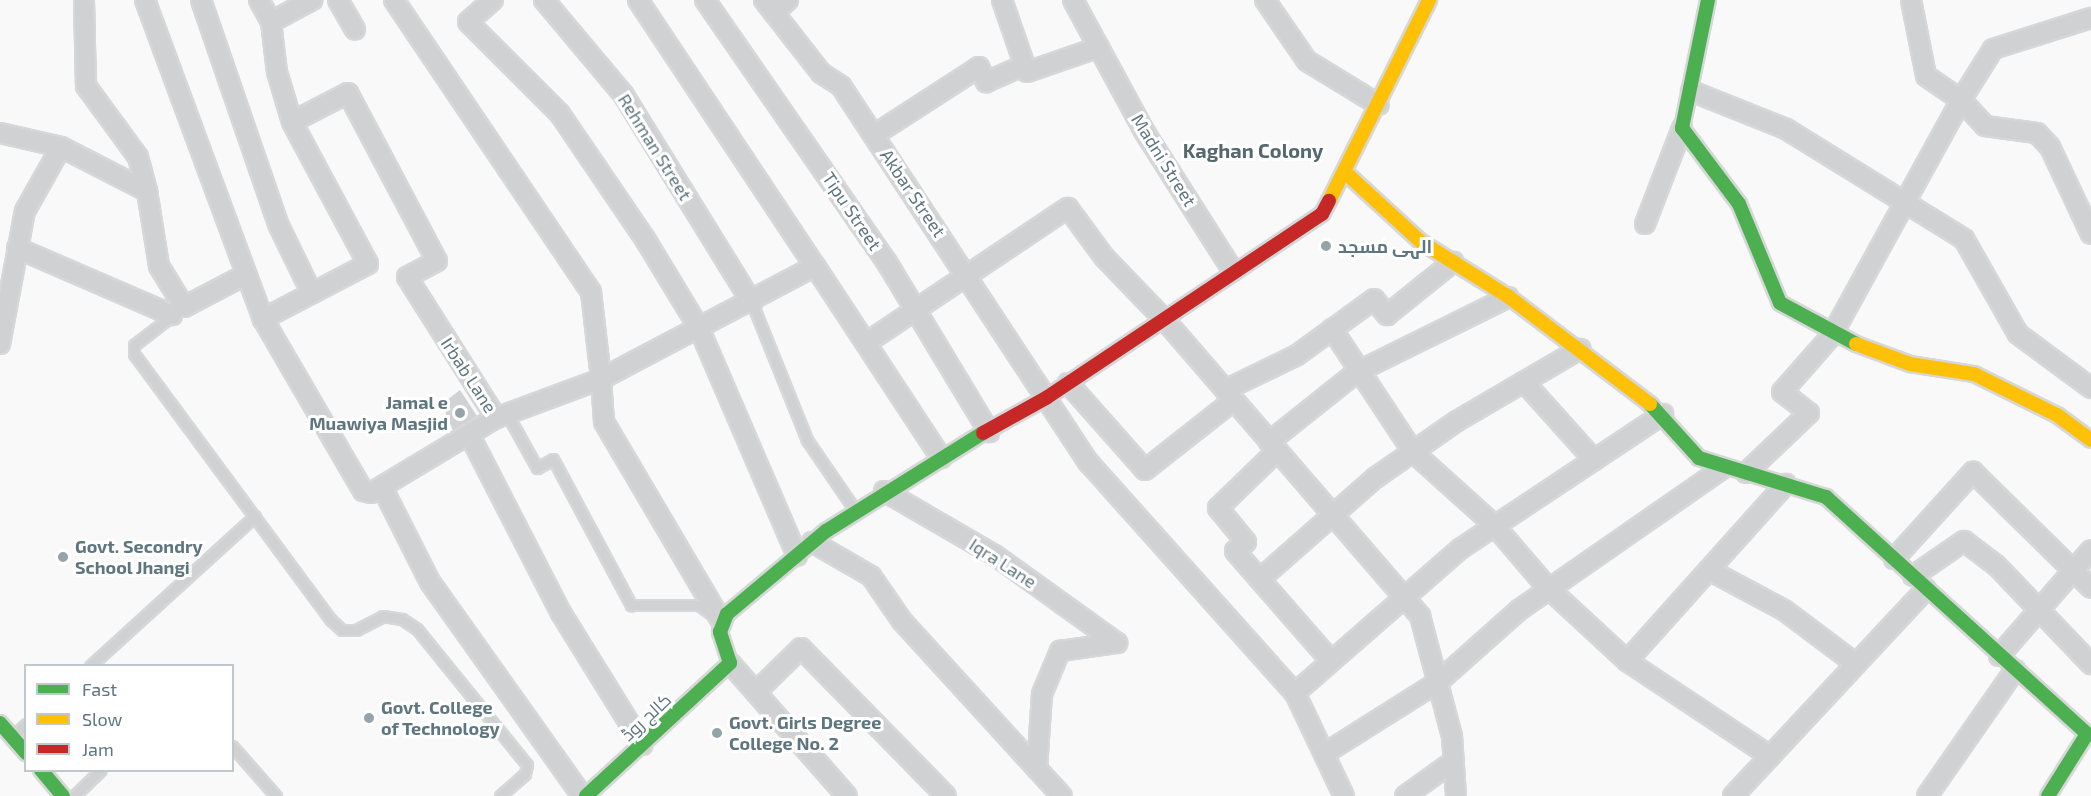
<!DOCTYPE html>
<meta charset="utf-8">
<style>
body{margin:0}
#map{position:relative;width:2091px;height:796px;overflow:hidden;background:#f9f9f9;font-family:"Exo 2",Cairo,sans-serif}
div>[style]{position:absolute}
.shadow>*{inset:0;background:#0003}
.building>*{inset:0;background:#d0d2d3}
.roads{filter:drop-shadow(2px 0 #d6d7d8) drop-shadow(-2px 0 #d6d7d8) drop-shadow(0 2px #d6d7d8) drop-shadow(0 -2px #d6d7d8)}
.lane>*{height:9px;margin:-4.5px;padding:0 4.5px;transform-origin:4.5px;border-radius:4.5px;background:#cfd1d2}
.street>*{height:18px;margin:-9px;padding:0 9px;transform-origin:9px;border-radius:9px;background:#cfd1d2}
.fast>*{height:14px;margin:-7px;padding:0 7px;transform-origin:7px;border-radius:7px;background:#4caf50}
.slow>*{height:14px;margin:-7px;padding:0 7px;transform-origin:7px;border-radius:7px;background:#ffc107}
.jam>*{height:14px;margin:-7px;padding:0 7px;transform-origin:7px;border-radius:7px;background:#c62828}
.dots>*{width:16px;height:16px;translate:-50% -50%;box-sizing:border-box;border:3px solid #fff;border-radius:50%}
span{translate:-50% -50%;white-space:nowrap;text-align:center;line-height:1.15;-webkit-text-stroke:6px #fff;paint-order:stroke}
.street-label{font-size:18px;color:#5e767f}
.poi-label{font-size:18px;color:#5e767f;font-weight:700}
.left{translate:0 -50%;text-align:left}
.right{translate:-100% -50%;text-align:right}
.neighbourhood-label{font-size:20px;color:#56686f;font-weight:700}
.legend{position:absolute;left:24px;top:664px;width:210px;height:108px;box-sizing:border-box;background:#fff;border:2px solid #bfc8cc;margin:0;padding:8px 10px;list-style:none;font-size:18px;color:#5e767f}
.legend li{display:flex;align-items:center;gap:12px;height:30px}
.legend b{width:30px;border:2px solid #bfc8cc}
</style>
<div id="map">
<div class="shadow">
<i style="clip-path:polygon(478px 418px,480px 421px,459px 434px,455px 431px)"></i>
</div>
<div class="building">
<i style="clip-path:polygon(460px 390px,477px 416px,453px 431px,442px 404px)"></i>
</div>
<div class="roads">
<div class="lane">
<i style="left:752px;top:303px;width:148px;rotate:68.1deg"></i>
<i style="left:807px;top:440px;width:85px;rotate:55.6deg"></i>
<i style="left:173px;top:315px;width:49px;rotate:142.4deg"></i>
<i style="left:134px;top:345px;width:9px;rotate:90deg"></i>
<i style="left:134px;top:354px;width:331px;rotate:53.5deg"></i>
<i style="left:331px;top:620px;width:15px;rotate:42deg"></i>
<i style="left:342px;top:630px;width:14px"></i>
<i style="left:356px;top:630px;width:30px;rotate:-27deg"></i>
<i style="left:383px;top:616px;width:19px;rotate:9deg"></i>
<i style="left:402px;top:619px;width:18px;rotate:34deg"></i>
<i style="left:417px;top:629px;width:175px;rotate:51deg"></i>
<i style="left:527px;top:765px;width:9px;rotate:103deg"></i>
<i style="left:525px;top:774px;width:33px;rotate:139deg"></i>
<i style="left:507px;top:414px;width:62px;rotate:60.9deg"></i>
<i style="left:537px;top:468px;width:18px;rotate:-29deg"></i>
<i style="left:553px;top:459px;width:166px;rotate:61.9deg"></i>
<i style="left:631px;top:605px;width:68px"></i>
<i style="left:699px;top:605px;width:17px;rotate:36deg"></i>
<i style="left:90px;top:666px;width:223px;rotate:-42.3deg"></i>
<i style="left:12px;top:737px;width:19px;rotate:-43deg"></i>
<i style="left:232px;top:746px;width:67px;rotate:48.7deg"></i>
<i style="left:74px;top:796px;width:37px;rotate:-44deg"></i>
</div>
<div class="street">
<i style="left:84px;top:0;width:86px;rotate:88.7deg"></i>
<i style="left:86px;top:86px;width:88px;rotate:53.8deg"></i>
<i style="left:138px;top:157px;width:35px;rotate:75deg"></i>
<i style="left:145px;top:0;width:340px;rotate:69.7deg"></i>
<i style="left:263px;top:319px;width:199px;rotate:59.8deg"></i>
<i style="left:363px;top:491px;width:8px;rotate:14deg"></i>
<i style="left:371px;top:493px;width:146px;rotate:-31deg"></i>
<i style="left:201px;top:0;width:239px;rotate:71deg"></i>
<i style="left:279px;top:226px;width:73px;rotate:64.1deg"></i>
<i style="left:259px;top:0;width:25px;rotate:61deg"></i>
<i style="left:271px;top:22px;width:50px;rotate:83.2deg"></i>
<i style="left:277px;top:72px;width:52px;rotate:73.3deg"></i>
<i style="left:292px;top:122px;width:161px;rotate:61.8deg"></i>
<i style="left:368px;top:264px;width:119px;rotate:152.4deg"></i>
<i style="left:338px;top:0;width:34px;rotate:60deg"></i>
<i style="left:394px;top:0;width:352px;rotate:56deg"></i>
<i style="left:591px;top:292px;width:88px;rotate:83.4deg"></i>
<i style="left:601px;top:379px;width:242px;rotate:-27.8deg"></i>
<i style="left:815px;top:266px;width:230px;rotate:56.7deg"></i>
<i style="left:493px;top:0;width:33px;rotate:139deg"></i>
<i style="left:468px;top:22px;width:130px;rotate:45deg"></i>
<i style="left:560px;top:114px;width:151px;rotate:55.8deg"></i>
<i style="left:645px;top:239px;width:104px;rotate:58.8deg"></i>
<i style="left:699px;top:328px;width:248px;rotate:66.7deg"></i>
<i style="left:544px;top:0;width:123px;rotate:50deg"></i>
<i style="left:623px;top:94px;width:246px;rotate:58.3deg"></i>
<i style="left:638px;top:0;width:320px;rotate:56.4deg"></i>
<i style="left:705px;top:0;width:318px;rotate:55.3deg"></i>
<i style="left:886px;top:261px;width:200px;rotate:58.9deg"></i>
<i style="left:764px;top:0;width:93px;rotate:52deg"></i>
<i style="left:821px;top:73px;width:24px;rotate:33deg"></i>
<i style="left:841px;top:86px;width:451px;rotate:56.7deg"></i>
<i style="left:1089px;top:463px;width:309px;rotate:48.2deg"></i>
<i style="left:1295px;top:693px;width:114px;rotate:64.6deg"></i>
<i style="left:1002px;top:0;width:76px;rotate:70.9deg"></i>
<i style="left:1027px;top:72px;width:76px;rotate:-19.1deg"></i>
<i style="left:1073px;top:0;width:149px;rotate:61.5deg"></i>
<i style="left:1144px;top:131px;width:166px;rotate:57.6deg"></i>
<i style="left:1265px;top:0;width:74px;rotate:55.5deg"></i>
<i style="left:1307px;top:61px;width:84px;rotate:31.4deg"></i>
<i style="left:1911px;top:0;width:77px;rotate:78.8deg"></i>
<i style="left:1926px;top:76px;width:42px;rotate:34.4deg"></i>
<i style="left:1961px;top:100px;width:60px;rotate:-57.9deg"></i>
<i style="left:1993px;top:49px;width:103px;rotate:-17.6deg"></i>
<i style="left:774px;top:13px;width:19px;rotate:-43deg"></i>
<i style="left:271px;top:22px;width:47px;rotate:-28.2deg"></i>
<i style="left:1691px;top:91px;width:102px;rotate:21.8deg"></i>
<i style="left:1786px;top:129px;width:209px;rotate:31.7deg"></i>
<i style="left:1964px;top:239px;width:109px;rotate:60.4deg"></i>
<i style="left:2018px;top:334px;width:91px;rotate:36.5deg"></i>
<i style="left:292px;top:122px;width:63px;rotate:-27.4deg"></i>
<i style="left:348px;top:93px;width:190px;rotate:62.1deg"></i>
<i style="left:437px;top:261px;width:34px;rotate:152deg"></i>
<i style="left:407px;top:277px;width:167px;rotate:57.7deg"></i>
<i style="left:496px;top:418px;width:112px;rotate:-20.4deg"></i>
<i style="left:601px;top:379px;width:43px;rotate:86deg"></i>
<i style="left:604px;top:422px;width:232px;rotate:59.5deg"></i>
<i style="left:0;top:133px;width:63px;rotate:12.9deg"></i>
<i style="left:874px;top:135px;width:125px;rotate:-32.9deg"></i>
<i style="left:979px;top:67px;width:17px;rotate:65deg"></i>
<i style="left:986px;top:82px;width:43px;rotate:-23.6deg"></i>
<i style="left:1645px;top:224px;width:103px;rotate:-68.9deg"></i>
<i style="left:17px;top:248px;width:169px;rotate:23.4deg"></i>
<i style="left:1332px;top:329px;width:147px;rotate:56.6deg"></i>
<i style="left:1413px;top:452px;width:109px;rotate:42deg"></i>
<i style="left:1494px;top:525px;width:83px;rotate:49.4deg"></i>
<i style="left:1548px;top:588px;width:108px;rotate:42.7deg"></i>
<i style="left:1627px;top:661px;width:172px;rotate:33.6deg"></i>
<i style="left:866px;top:343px;width:243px;rotate:-33.8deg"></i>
<i style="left:1068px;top:208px;width:61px;rotate:53.7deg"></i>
<i style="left:1104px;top:257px;width:85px;rotate:46deg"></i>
<i style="left:1163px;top:318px;width:394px;rotate:49.2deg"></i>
<i style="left:1420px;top:616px;width:124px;rotate:75.1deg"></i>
<i style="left:1452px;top:736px;width:60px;rotate:86.2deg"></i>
<i style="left:0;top:344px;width:135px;rotate:-79.4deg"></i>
<i style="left:25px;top:211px;width:73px;rotate:-60.6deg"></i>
<i style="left:61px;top:147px;width:97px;rotate:27.1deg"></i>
<i style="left:147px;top:191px;width:76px;rotate:80.9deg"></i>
<i style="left:159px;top:266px;width:48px;rotate:58.6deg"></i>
<i style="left:184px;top:307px;width:69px;rotate:-27.7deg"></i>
<i style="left:1524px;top:382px;width:105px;rotate:48.1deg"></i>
<i style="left:1068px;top:383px;width:116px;rotate:48.5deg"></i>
<i style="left:1145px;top:470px;width:113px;rotate:-38.2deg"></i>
<i style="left:1225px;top:390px;width:80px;rotate:-25.9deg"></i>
<i style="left:1297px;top:355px;width:95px;rotate:-36deg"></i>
<i style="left:1374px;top:299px;width:21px;rotate:51deg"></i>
<i style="left:1387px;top:315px;width:85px;rotate:-38.8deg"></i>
<i style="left:469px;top:434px;width:201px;rotate:62.8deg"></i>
<i style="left:561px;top:613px;width:155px;rotate:58.2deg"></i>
<i style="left:1269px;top:442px;width:112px;rotate:-38.5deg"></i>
<i style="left:1357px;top:372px;width:169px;rotate:-26.3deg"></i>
<i style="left:1277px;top:451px;width:82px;rotate:136deg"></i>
<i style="left:1218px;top:508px;width:44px;rotate:50.5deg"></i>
<i style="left:1246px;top:542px;width:14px;rotate:141deg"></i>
<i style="left:1235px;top:551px;width:146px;rotate:48.9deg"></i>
<i style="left:1746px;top:473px;width:87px;rotate:-43.6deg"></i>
<i style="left:1809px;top:413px;width:34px;rotate:-142deg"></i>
<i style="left:1782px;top:392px;width:76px;rotate:-48.7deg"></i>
<i style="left:1832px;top:335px;width:268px;rotate:-61.2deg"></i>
<i style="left:1961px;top:100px;width:35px;rotate:47deg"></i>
<i style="left:1985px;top:126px;width:52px;rotate:7.7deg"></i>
<i style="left:2037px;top:133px;width:19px;rotate:47deg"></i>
<i style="left:2050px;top:147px;width:96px;rotate:64.8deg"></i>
<i style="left:382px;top:487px;width:106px;rotate:63.2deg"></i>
<i style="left:430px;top:582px;width:262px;rotate:54.6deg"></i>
<i style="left:884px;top:491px;width:129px;rotate:30.1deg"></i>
<i style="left:996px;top:556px;width:149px;rotate:35.7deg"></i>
<i style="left:812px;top:542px;width:68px;rotate:30deg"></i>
<i style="left:871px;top:576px;width:55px;rotate:55.4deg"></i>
<i style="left:902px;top:621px;width:237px;rotate:47.6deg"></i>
<i style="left:1894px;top:559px;width:118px;rotate:-47.8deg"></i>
<i style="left:1973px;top:472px;width:165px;rotate:44.5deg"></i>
<i style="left:1709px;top:570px;width:85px;rotate:28.1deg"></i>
<i style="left:1784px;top:610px;width:90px;rotate:36.9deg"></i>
<i style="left:1913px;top:576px;width:62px;rotate:-34.5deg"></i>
<i style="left:1964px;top:541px;width:41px;rotate:37.1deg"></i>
<i style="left:1997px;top:566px;width:136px;rotate:46.2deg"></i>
<i style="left:1260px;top:579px;width:153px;rotate:-41.3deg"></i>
<i style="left:1375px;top:478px;width:100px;rotate:-34.8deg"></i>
<i style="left:1457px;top:421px;width:143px;rotate:-30.3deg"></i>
<i style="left:1999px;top:656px;width:140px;rotate:-49deg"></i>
<i style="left:1627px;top:661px;width:238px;rotate:-48.1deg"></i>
<i style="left:730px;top:663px;width:177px;rotate:48.7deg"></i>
<i style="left:756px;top:692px;width:63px;rotate:-44.4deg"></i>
<i style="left:801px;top:648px;width:207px;rotate:45.6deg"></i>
<i style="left:1295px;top:693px;width:219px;rotate:-41.1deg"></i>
<i style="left:1460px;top:549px;width:244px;rotate:-33.6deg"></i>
<i style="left:1327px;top:752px;width:131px;rotate:-32.2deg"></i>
<i style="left:1438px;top:682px;width:108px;rotate:-41.6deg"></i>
<i style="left:1519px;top:610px;width:249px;rotate:-34.8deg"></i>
<i style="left:1037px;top:769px;width:75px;rotate:-86.2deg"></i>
<i style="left:1042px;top:694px;width:47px;rotate:-67.3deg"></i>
<i style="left:1060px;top:651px;width:58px;rotate:-8deg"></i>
<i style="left:1405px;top:796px;width:60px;rotate:-35.5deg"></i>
<i style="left:1733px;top:796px;width:283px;rotate:-47deg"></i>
<i style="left:1927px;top:796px;width:154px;rotate:-55.1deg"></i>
</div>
<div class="fast">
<i style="left:1708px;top:0;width:131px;rotate:101.5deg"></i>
<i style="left:1682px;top:128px;width:95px;rotate:53.1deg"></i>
<i style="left:1739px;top:204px;width:107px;rotate:67.5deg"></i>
<i style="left:1780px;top:303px;width:86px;rotate:28.3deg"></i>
<i style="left:1650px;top:404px;width:73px;rotate:47.8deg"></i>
<i style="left:1699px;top:458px;width:133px;rotate:17.1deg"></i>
<i style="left:1826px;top:497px;width:353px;rotate:42.2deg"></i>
<i style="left:2087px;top:734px;width:73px;rotate:122.2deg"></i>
<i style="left:0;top:723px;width:40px;rotate:49deg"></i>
<i style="left:41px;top:770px;width:34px;rotate:50deg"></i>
<i style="left:586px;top:796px;width:196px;rotate:-42.7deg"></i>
<i style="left:730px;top:663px;width:33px;rotate:-108deg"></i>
<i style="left:720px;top:632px;width:19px;rotate:-69deg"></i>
<i style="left:727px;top:614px;width:129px;rotate:-40deg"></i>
<i style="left:826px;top:531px;width:185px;rotate:-32deg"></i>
</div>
<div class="slow">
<i style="left:1347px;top:174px;width:100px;rotate:42.6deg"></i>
<i style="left:1421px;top:242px;width:104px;rotate:32deg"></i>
<i style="left:1509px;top:297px;width:177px;rotate:37.2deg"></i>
<i style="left:1329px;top:201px;width:225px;rotate:-63.5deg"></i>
<i style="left:1856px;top:344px;width:58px;rotate:20.3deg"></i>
<i style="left:1910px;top:364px;width:65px;rotate:8.9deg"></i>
<i style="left:1974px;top:374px;width:93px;rotate:26.3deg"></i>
<i style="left:2057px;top:415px;width:42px;rotate:36.3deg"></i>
</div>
<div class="jam">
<i style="left:983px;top:433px;width:72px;rotate:-29.1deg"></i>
<i style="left:1046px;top:398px;width:332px;rotate:-33.7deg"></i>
<i style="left:1322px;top:214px;width:15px;rotate:-62deg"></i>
</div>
</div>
<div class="dots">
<i style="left:1326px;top:246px;background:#94a4aa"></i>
<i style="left:460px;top:413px;background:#94a4aa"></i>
<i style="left:63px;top:557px;background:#94a4aa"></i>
<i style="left:369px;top:718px;background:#94a4aa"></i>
<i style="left:717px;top:733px;background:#94a4aa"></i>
</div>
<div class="street-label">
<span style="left:655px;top:147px;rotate:58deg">Rehman Street</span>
<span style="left:1164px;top:160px;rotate:58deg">Madni Street</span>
<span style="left:913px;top:193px;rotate:56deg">Akbar Street</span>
<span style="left:852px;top:211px;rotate:56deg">Tipu Street</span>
<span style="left:469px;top:375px;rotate:57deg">Irbab Lane</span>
<span style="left:1003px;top:563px;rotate:33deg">Iqra Lane</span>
<span style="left:646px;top:717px;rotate:-43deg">کالج روڈ</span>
</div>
<div class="poi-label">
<span class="left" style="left:1338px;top:246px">الہی مسجد</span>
<span class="right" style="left:448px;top:413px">Jamal e<br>Muawiya Masjid</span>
<span class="left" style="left:75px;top:557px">Govt. Secondry<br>School Jhangi</span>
<span class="left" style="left:381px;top:718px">Govt. College<br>of Technology</span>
<span class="left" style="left:729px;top:733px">Govt. Girls Degree<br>College No. 2</span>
</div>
<div class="neighbourhood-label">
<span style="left:1253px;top:150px">Kaghan Colony</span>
</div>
<ul class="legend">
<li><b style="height:8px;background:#4caf50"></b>Fast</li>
<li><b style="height:8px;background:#ffc107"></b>Slow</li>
<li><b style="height:8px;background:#c62828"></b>Jam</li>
</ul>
</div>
